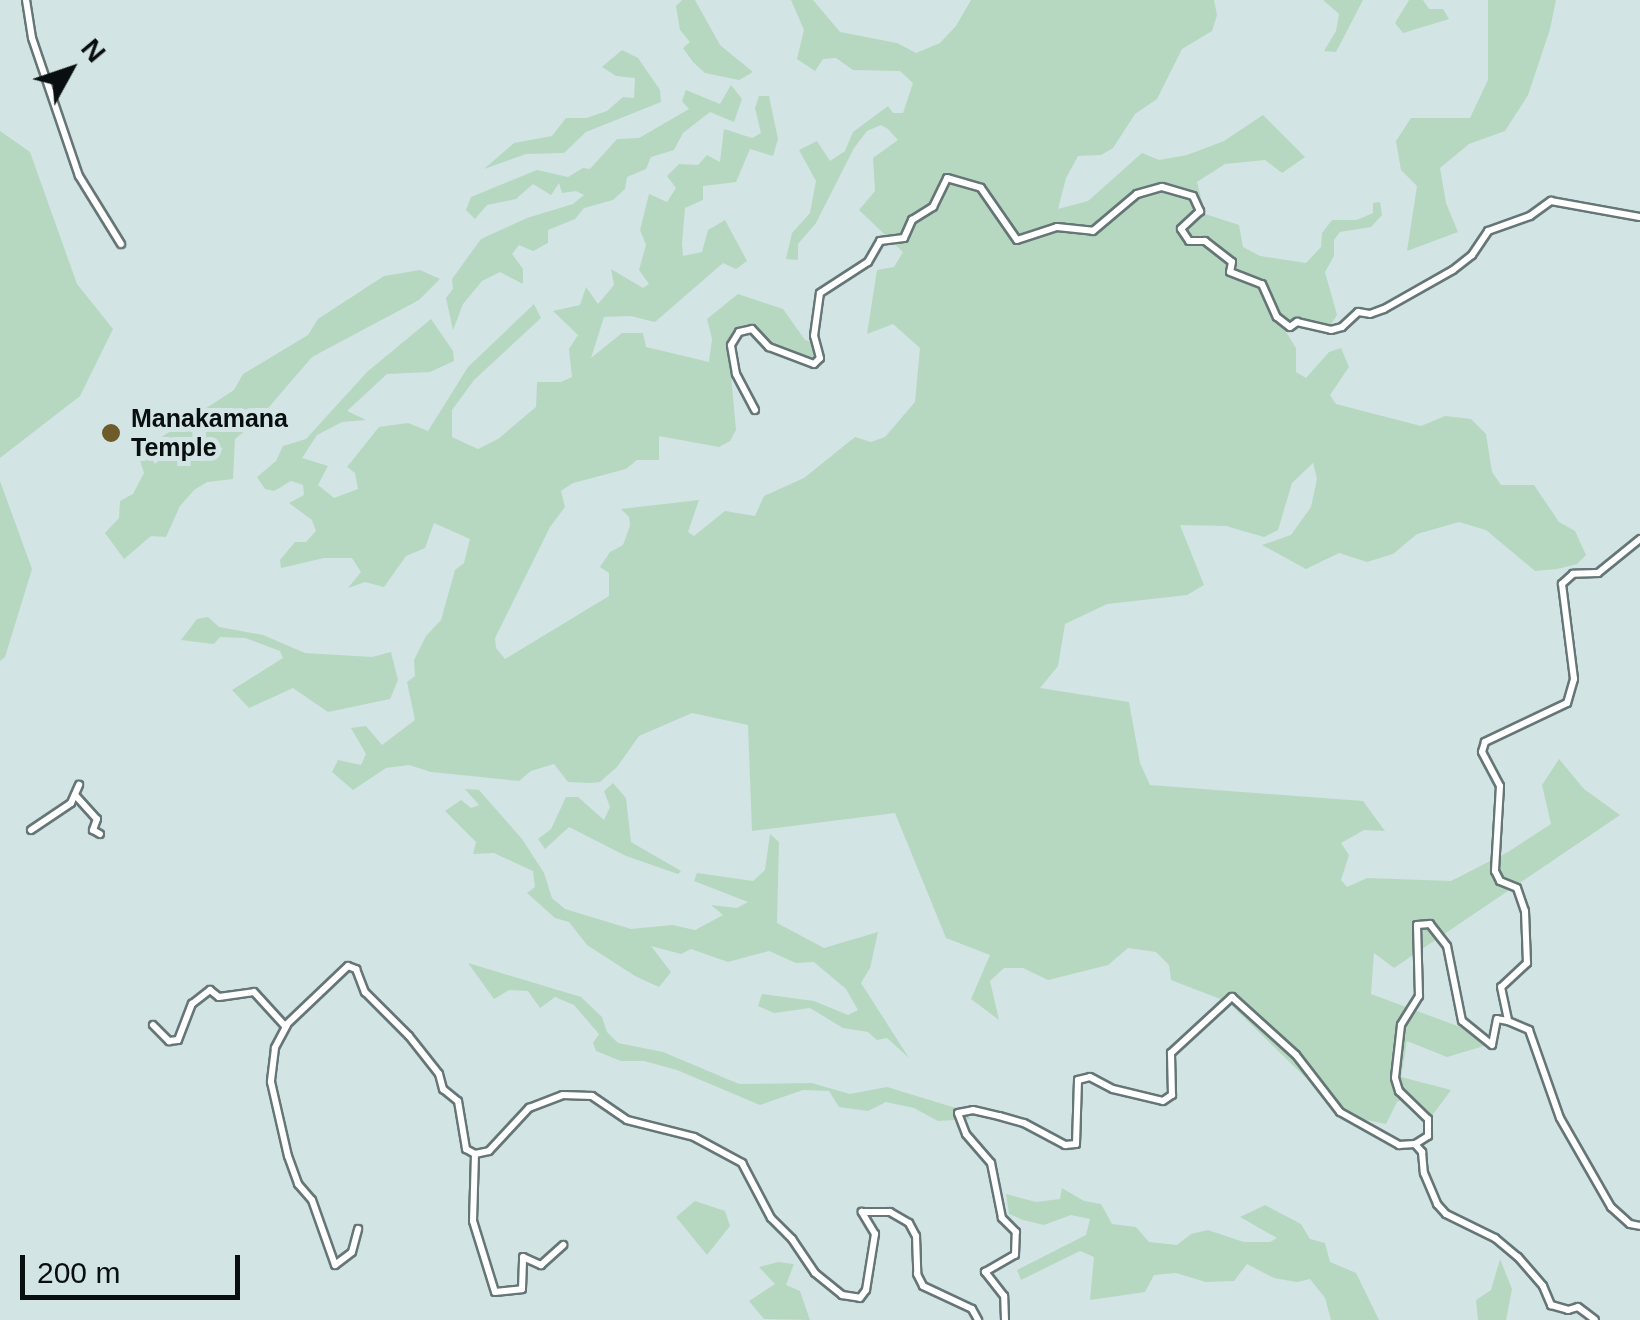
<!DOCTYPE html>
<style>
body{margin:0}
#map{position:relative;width:1640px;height:1320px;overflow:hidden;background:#d2e4e4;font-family:Helvetica,sans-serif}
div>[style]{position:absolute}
.green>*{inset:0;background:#b6d8c1}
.roads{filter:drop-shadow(2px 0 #667676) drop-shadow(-2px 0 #667676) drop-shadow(0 2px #667676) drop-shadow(0 -2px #667676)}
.street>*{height:6px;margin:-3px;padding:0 3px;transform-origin:3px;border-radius:3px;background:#fff}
.dots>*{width:28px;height:28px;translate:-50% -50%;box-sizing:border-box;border:5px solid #d2e4e4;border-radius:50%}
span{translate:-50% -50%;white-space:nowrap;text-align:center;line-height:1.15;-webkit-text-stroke:10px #d2e4e4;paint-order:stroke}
.poi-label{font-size:25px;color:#090f0f;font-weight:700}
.left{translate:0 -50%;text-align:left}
.north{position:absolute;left:20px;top:20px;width:100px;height:100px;-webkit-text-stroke:8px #d2e4e4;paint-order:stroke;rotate:50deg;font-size:28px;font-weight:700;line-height:40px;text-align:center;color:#090f0f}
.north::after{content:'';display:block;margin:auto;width:35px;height:45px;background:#090f0f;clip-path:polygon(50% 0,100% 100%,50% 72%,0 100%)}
.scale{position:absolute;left:20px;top:1255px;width:220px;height:45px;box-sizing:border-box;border:5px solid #090f0f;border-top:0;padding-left:12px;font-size:30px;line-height:35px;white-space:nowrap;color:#090f0f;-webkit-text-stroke:8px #d2e4e4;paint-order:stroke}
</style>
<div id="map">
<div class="green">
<i style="clip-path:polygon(682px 0,695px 0,720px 45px,753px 72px,739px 80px,705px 73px,693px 62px,683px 48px,690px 42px,680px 30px,676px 6px)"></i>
<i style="clip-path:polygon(791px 0,813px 0,840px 32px,897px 43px,916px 53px,940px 43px,956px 26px,971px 0,1214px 0,1217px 15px,1212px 31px,1182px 49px,1157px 99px,1135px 114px,1113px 148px,1101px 155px,1078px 156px,1066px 178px,1058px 209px,1088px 201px,1142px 153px,1159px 160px,1187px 155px,1224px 141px,1263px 115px,1305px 157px,1282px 173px,1265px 160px,1225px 164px,1197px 182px,1205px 214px,1239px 225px,1243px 247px,1260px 256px,1306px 263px,1321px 247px,1322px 233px,1332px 220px,1357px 220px,1373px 213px,1373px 203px,1380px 202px,1382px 215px,1371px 227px,1340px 232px,1334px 240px,1334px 256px,1325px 272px,1337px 315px,1330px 326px,1297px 317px,1281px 324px,1296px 348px,1296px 372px,1306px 378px,1329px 352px,1341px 348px,1349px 367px,1330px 395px,1336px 404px,1421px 426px,1445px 416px,1471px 419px,1486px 434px,1492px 472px,1501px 485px,1534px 485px,1559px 522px,1575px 531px,1586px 555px,1577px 564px,1557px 569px,1535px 571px,1486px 530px,1459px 522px,1417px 534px,1393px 554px,1367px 562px,1339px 553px,1306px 569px,1262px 545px,1291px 535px,1311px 507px,1317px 479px,1313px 463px,1292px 483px,1278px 530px,1264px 537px,1226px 526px,1180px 525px,1204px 585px,1187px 595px,1107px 604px,1065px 624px,1058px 666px,1040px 688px,1129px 702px,1140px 763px,1150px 785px,1363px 801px,1385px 831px,1364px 830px,1341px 843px,1349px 855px,1341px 880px,1347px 887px,1367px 878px,1451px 881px,1508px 852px,1551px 824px,1542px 785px,1559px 759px,1584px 789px,1620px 815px,1394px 968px,1374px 953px,1371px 994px,1471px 1031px,1484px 1046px,1447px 1057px,1407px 1041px,1401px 1077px,1451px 1090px,1426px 1124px,1410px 1097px,1397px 1102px,1386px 1124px,1345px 1116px,1228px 1002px,1171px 980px,1169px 965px,1156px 952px,1128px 948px,1108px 965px,1048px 980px,1023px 968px,1004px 968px,990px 981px,999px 1020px,971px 999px,990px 955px,946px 938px,895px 813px,752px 831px,748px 725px,692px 713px,639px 736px,617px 767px,600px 782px,590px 783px,568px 782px,554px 764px,531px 771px,519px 781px,431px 772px,409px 765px,386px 768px,353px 790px,332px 772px,338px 760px,361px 765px,366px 754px,351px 728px,366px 726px,382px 745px,415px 720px,407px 682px,415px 676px,414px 660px,426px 636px,441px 620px,455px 570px,464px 563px,470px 539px,434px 523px,425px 548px,406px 556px,384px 587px,365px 582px,348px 588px,361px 572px,352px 558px,324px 558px,281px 568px,280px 560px,295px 542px,306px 542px,316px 531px,312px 520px,289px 503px,304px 495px,303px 485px,291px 481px,274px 491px,265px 489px,257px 477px,276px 461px,283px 446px,306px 439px,367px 372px,431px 319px,453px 351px,454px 361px,430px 372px,387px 374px,347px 411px,366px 420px,342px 422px,317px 435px,302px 458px,328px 466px,318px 485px,334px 498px,358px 489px,355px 473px,347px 467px,379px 427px,408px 423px,428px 431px,468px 367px,534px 304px,541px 318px,474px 380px,452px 410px,452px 437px,478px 449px,498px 439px,536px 407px,537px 382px,561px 382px,572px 377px,569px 349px,578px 335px,553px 311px,580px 305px,586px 287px,598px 304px,614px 285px,611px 269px,643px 288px,649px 284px,639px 270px,646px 245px,640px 230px,649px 194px,667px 202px,676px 188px,667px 176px,679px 164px,698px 165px,707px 155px,720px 162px,724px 129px,752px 138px,761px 133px,755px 108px,759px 96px,769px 96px,778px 139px,773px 156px,750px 149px,736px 182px,703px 186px,703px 200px,685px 208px,682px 244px,683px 256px,702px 252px,708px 230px,725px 220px,747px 261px,736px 269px,723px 263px,655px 322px,631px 316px,604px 317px,591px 358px,622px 333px,643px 333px,646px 347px,709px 362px,712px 339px,707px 319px,738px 294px,783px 309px,805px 340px,812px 342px,815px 354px,811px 358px,772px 343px,751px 324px,739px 326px,728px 342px,736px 430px,730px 441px,719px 447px,659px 436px,659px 460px,637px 460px,626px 469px,573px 483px,561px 491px,565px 507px,550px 527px,495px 638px,496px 648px,505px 659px,609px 596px,609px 573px,600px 567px,610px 552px,623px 545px,630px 526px,629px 517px,621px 509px,699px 500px,688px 532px,694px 536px,725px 511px,755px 516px,764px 496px,804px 478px,855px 437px,871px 442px,885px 437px,915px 402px,920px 348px,893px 324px,867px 334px,877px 270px,894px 267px,903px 252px,859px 210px,875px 191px,873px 158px,898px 140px,888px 129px,881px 125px,867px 131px,854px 148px,816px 223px,798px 244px,798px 260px,786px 259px,792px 233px,810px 213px,816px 181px,799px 150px,817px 141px,830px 161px,845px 151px,853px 132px,888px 106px,893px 113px,903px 113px,913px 83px,900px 71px,853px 70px,836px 58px,823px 59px,815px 71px,797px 59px,804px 30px)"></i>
<i style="clip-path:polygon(1323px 0,1363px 0,1336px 52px,1324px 51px,1336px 31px,1339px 14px)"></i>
<i style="clip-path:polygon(1409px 0,1423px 0,1429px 9px,1443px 9px,1449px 19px,1403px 33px,1395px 23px)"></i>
<i style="clip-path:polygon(1488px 0,1556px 0,1550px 29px,1528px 95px,1505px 131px,1469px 144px,1440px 168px,1446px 203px,1458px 232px,1407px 251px,1417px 186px,1401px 170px,1396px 141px,1411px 118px,1470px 118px,1488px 80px)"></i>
<i style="clip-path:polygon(622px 50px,638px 58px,660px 90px,661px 102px,586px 132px,564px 153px,526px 154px,484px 169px,514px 143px,552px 136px,566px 118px,586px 118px,607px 111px,623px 97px,634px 98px,635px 78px,616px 76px,602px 67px)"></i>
<i style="clip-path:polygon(731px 85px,742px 99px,734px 122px,710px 112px,683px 133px,674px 150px,651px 157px,646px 169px,627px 177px,625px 189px,613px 200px,584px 208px,575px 219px,548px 230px,548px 243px,533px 251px,519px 245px,512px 254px,523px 269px,523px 284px,500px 272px,482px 281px,463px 304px,453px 330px,446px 298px,453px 289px,452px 279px,481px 239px,527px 218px,573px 204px,584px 195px,576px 191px,562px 193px,559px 183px,551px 195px,533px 184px,516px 199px,487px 205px,475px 219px,466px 210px,471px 197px,537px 170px,568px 177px,583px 168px,590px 169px,617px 139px,639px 138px,689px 109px,682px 101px,686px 90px,720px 104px)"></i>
<i style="clip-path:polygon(0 131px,30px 152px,77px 284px,113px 329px,80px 396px,0 458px)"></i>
<i style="clip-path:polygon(420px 270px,440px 279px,419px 300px,312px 357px,257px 421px,235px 439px,233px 479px,207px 482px,194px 490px,180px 506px,166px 537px,151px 536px,124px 559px,105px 533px,119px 518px,120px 501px,133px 494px,144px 473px,139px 458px,146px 450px,155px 464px,165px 455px,160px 438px,234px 390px,243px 374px,308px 335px,318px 319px,384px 276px)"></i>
<i style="clip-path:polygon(0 481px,32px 569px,5px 657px,0 661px)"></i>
<i style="clip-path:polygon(208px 617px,219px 627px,263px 635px,305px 653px,372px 657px,391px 652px,398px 680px,390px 699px,328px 712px,293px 688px,249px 708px,232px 690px,283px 658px,280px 651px,245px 638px,220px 637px,214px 644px,181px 640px,197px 619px)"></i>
<i style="clip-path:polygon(613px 783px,626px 798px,631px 842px,681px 871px,678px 874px,626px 856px,569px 827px,545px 849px,538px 839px,551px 829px,566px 797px,578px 797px,604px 820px,610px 807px,604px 791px)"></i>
<i style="clip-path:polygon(465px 789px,479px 790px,522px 839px,544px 873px,552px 898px,565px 909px,631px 929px,672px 925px,695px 930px,723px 915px,711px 905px,737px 908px,748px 902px,694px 881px,697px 873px,753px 881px,765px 870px,770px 834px,779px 842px,777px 923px,824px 948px,878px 932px,870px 968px,861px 983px,909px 1058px,887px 1038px,877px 1040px,868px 1032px,843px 1028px,810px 1008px,774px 1013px,758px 1006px,762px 994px,814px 1001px,848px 1015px,858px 1010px,846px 989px,814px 962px,796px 963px,769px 951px,728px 962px,691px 949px,681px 954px,651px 946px,671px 972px,659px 987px,635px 976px,587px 945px,569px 922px,555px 918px,527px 893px,535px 887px,533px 871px,494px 853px,473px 854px,476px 842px,445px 811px,461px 800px,471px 808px,479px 805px)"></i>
<i style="clip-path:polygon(468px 963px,581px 997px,602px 1017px,607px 1032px,618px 1043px,663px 1052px,739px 1084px,812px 1083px,850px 1094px,887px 1087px,959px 1109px,971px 1119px,938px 1121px,914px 1108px,886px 1102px,868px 1111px,839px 1107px,829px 1091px,803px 1090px,760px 1105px,677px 1070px,644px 1061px,621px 1061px,596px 1051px,593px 1043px,599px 1034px,574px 1005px,555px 997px,540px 1008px,528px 991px,509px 990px,494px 999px)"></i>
<i style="clip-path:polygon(1062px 1188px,1084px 1201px,1101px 1204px,1112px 1224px,1136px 1227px,1149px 1242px,1177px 1245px,1191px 1234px,1208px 1230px,1244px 1242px,1270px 1242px,1277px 1238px,1240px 1217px,1265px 1205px,1301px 1224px,1310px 1239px,1325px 1243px,1330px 1262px,1356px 1273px,1379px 1320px,1331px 1320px,1325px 1298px,1310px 1279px,1297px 1282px,1274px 1278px,1247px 1264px,1234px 1281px,1206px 1282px,1176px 1273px,1154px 1275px,1145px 1292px,1090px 1300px,1094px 1257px,1080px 1251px,1021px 1280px,1017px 1270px,1086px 1235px,1090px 1219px,1071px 1215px,1044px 1225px,1023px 1220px,1009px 1214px,1006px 1194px,1036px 1202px,1060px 1199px)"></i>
<i style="clip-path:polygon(695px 1201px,725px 1211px,730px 1226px,707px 1255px,676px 1217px)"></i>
<i style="clip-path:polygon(1500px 1259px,1512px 1289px,1506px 1320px,1478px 1320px,1476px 1300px,1491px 1290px)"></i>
<i style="clip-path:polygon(778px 1262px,794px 1264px,786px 1285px,800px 1291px,810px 1320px,764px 1319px,749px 1301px,775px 1284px,759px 1267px)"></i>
</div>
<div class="roads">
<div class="street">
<i style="left:26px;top:0;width:38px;rotate:81deg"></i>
<i style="left:32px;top:38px;width:146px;rotate:71.2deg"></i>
<i style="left:79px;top:176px;width:80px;rotate:58.3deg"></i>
<i style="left:755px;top:410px;width:41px;rotate:-117.8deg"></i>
<i style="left:736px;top:374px;width:29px;rotate:-100deg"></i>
<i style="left:731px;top:345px;width:15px;rotate:-58deg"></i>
<i style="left:739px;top:332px;width:13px;rotate:-13deg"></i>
<i style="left:752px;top:329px;width:25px;rotate:47deg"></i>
<i style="left:769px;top:347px;width:48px;rotate:20.7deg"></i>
<i style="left:814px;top:364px;width:8px;rotate:-45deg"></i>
<i style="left:820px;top:358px;width:23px;rotate:-105deg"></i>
<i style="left:814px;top:336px;width:43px;rotate:-82.1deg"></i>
<i style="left:820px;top:293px;width:57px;rotate:-32.9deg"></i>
<i style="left:868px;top:262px;width:24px;rotate:-60deg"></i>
<i style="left:880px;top:241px;width:24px;rotate:-7deg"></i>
<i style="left:904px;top:238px;width:20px;rotate:-66deg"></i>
<i style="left:912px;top:220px;width:25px;rotate:-32deg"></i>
<i style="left:933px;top:207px;width:32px;rotate:-64deg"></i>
<i style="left:947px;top:178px;width:35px;rotate:16deg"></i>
<i style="left:981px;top:188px;width:63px;rotate:55.3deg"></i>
<i style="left:1017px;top:240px;width:42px;rotate:-18deg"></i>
<i style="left:1057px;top:227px;width:36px;rotate:6deg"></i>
<i style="left:1093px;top:231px;width:57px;rotate:-40.1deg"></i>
<i style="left:1137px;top:194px;width:26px;rotate:-16deg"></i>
<i style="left:1162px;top:187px;width:32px;rotate:16deg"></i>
<i style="left:1193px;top:196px;width:17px;rotate:65deg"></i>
<i style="left:1200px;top:211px;width:26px;rotate:137deg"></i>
<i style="left:1181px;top:229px;width:14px;rotate:56deg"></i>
<i style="left:1189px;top:241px;width:16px"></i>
<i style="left:1205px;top:241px;width:34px;rotate:38deg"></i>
<i style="left:1232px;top:262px;width:10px;rotate:101deg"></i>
<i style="left:1230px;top:272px;width:34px;rotate:21deg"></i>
<i style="left:1262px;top:284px;width:36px;rotate:66deg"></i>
<i style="left:1277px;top:317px;width:16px;rotate:38deg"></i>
<i style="left:1290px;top:327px;width:9px;rotate:-36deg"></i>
<i style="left:1297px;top:322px;width:35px;rotate:13deg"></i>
<i style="left:1331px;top:330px;width:11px;rotate:-15deg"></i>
<i style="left:1342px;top:327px;width:22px;rotate:-43deg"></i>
<i style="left:1358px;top:312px;width:12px;rotate:9deg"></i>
<i style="left:1370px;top:314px;width:15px;rotate:-20deg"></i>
<i style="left:1384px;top:309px;width:79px;rotate:-29.5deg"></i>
<i style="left:1453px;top:270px;width:24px;rotate:-38deg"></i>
<i style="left:1472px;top:255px;width:29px;rotate:-56deg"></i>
<i style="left:1488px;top:231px;width:45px;rotate:-19.7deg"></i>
<i style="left:1530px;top:216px;width:26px;rotate:-36deg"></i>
<i style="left:1551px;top:201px;width:90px;rotate:10.2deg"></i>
<i style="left:1640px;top:539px;width:54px;rotate:141deg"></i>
<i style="left:1598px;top:573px;width:25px;rotate:178deg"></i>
<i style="left:1573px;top:574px;width:15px;rotate:138deg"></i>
<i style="left:1562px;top:584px;width:96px;rotate:82.8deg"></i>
<i style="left:1574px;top:679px;width:25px;rotate:106deg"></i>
<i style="left:1567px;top:703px;width:91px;rotate:154.6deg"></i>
<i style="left:1485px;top:742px;width:10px;rotate:107deg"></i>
<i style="left:1482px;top:752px;width:38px;rotate:62deg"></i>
<i style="left:1500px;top:786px;width:85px;rotate:93.4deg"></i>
<i style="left:1495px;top:871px;width:11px;rotate:63deg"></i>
<i style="left:1500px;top:881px;width:18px;rotate:22deg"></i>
<i style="left:1517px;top:888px;width:24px;rotate:71deg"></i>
<i style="left:1525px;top:911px;width:52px;rotate:87.8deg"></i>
<i style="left:1527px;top:963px;width:35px;rotate:137deg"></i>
<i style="left:1501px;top:987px;width:35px;rotate:78deg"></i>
<i style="left:1508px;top:1021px;width:23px;rotate:23deg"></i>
<i style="left:1529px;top:1030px;width:93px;rotate:70.6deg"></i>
<i style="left:1560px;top:1118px;width:103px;rotate:60.2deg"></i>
<i style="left:1611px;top:1207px;width:25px;rotate:42deg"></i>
<i style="left:1630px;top:1224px;width:10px;rotate:11deg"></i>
<i style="left:76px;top:796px;width:31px;rotate:48deg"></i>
<i style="left:97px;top:819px;width:12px;rotate:110deg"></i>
<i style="left:93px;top:830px;width:8px;rotate:30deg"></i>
<i style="left:31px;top:830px;width:48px;rotate:-34deg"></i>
<i style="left:71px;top:803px;width:20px;rotate:-66deg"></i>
<i style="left:1508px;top:1021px;width:11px;rotate:-170deg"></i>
<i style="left:1497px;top:1019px;width:26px;rotate:101deg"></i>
<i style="left:1492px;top:1045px;width:38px;rotate:-141deg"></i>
<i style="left:1462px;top:1021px;width:76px;rotate:-101.3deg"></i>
<i style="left:1447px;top:946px;width:28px;rotate:-128deg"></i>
<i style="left:1430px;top:924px;width:13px;rotate:176deg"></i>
<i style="left:1417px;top:925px;width:71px;rotate:88.4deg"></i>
<i style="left:1419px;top:996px;width:34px;rotate:122deg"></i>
<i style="left:1401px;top:1025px;width:53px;rotate:96.5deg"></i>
<i style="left:1395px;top:1078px;width:14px;rotate:73deg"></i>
<i style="left:1399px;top:1091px;width:40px;rotate:44deg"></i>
<i style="left:1428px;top:1119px;width:17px;rotate:90deg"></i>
<i style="left:1428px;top:1136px;width:15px;rotate:148deg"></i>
<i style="left:1415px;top:1144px;width:11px;rotate:49deg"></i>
<i style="left:1422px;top:1152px;width:21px;rotate:85deg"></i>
<i style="left:1424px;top:1173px;width:34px;rotate:67deg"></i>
<i style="left:1437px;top:1204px;width:13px;rotate:48deg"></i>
<i style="left:1446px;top:1214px;width:55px;rotate:26.1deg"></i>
<i style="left:1495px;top:1238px;width:30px;rotate:40deg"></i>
<i style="left:1518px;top:1257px;width:38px;rotate:49deg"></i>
<i style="left:1543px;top:1286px;width:21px;rotate:67deg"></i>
<i style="left:1551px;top:1305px;width:18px;rotate:16deg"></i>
<i style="left:1568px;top:1310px;width:10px;rotate:-17deg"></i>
<i style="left:1578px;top:1307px;width:21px;rotate:37deg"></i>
<i style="left:153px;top:1025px;width:23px;rotate:45deg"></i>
<i style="left:169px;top:1041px;width:9px;rotate:-6deg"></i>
<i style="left:178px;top:1040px;width:39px;rotate:-69deg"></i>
<i style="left:192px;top:1004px;width:23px;rotate:-38deg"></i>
<i style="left:210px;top:990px;width:11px;rotate:38deg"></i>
<i style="left:219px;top:997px;width:35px;rotate:-8deg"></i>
<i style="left:254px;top:992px;width:46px;rotate:47.6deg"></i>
<i style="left:285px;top:1026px;width:87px;rotate:-43.6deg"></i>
<i style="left:348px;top:966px;width:9px;rotate:21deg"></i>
<i style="left:356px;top:969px;width:25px;rotate:69deg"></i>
<i style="left:365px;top:992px;width:62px;rotate:45deg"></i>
<i style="left:409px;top:1036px;width:48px;rotate:51.7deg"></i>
<i style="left:439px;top:1074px;width:16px;rotate:75deg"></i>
<i style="left:443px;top:1089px;width:19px;rotate:39deg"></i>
<i style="left:458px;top:1101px;width:49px;rotate:80.5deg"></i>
<i style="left:466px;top:1149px;width:10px;rotate:29deg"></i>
<i style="left:475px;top:1154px;width:14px;rotate:-12deg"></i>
<i style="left:489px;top:1151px;width:59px;rotate:-47.1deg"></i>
<i style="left:529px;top:1108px;width:36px;rotate:-21deg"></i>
<i style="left:563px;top:1095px;width:29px;rotate:2deg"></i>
<i style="left:592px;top:1096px;width:42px;rotate:34.4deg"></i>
<i style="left:627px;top:1120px;width:69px;rotate:14.2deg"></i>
<i style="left:694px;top:1137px;width:55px;rotate:28.4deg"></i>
<i style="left:742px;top:1163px;width:62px;rotate:62.2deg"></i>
<i style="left:771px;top:1218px;width:30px;rotate:45deg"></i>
<i style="left:792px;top:1239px;width:41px;rotate:55.9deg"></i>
<i style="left:815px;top:1273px;width:35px;rotate:39deg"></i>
<i style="left:842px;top:1295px;width:18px;rotate:9deg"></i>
<i style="left:860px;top:1298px;width:10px;rotate:-53deg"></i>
<i style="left:866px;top:1290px;width:57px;rotate:-80.9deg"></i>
<i style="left:875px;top:1234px;width:26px;rotate:-121deg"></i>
<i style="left:862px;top:1212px;width:28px"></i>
<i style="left:890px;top:1212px;width:22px;rotate:30deg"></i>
<i style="left:909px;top:1223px;width:15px;rotate:62deg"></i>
<i style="left:916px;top:1236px;width:38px;rotate:88deg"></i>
<i style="left:917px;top:1274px;width:13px;rotate:63deg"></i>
<i style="left:923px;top:1286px;width:54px;rotate:25.1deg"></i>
<i style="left:972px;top:1309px;width:13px;rotate:61deg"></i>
<i style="left:287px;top:1025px;width:26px;rotate:118deg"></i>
<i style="left:275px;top:1048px;width:34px;rotate:97deg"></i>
<i style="left:271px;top:1082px;width:76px;rotate:77.1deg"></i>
<i style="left:288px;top:1156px;width:30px;rotate:70deg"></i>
<i style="left:298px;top:1184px;width:21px;rotate:49deg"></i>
<i style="left:312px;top:1200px;width:69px;rotate:70.5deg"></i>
<i style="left:335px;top:1265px;width:21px;rotate:-37deg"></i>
<i style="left:352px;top:1252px;width:24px;rotate:-75deg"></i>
<i style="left:475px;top:1154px;width:67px;rotate:91.7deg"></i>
<i style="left:473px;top:1221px;width:74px;rotate:72.8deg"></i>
<i style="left:495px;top:1292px;width:27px;rotate:-6deg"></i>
<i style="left:522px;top:1289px;width:32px;rotate:-88deg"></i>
<i style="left:523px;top:1257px;width:20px;rotate:24deg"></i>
<i style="left:541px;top:1265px;width:30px;rotate:-42deg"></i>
<i style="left:1005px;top:1320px;width:24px;rotate:-92deg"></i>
<i style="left:1004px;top:1296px;width:31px;rotate:-128deg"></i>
<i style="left:985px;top:1272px;width:34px;rotate:-30deg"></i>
<i style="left:1015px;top:1255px;width:23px;rotate:-88deg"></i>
<i style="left:1016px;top:1232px;width:20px;rotate:-135deg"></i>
<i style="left:1002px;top:1218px;width:56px;rotate:-101.3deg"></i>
<i style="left:991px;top:1163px;width:38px;rotate:-131deg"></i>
<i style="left:966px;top:1134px;width:22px;rotate:-111deg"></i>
<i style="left:958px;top:1113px;width:15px;rotate:-11deg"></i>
<i style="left:973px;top:1110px;width:27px;rotate:13deg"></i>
<i style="left:999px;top:1116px;width:26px;rotate:16deg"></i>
<i style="left:1024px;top:1123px;width:47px;rotate:28.2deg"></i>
<i style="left:1065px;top:1145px;width:11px;rotate:-5deg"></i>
<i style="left:1076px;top:1144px;width:64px;rotate:-88.2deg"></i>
<i style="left:1078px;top:1080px;width:12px;rotate:-14deg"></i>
<i style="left:1090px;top:1077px;width:26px;rotate:28deg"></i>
<i style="left:1113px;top:1089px;width:51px;rotate:13.5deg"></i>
<i style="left:1163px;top:1101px;width:11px;rotate:-34deg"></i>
<i style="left:1172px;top:1095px;width:42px;rotate:-91.4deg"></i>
<i style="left:1171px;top:1053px;width:83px;rotate:-42.6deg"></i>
<i style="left:1232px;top:997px;width:86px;rotate:42.2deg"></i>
<i style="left:1296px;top:1055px;width:72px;rotate:52.3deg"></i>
<i style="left:1340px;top:1112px;width:68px;rotate:29.2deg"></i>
<i style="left:1399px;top:1145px;width:16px;rotate:-4deg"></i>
</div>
</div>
<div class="dots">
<i style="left:111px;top:433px;background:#6d5c29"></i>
</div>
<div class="poi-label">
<span class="left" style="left:131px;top:433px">Manakamana<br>Temple</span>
</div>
<div class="north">N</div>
<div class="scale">200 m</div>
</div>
